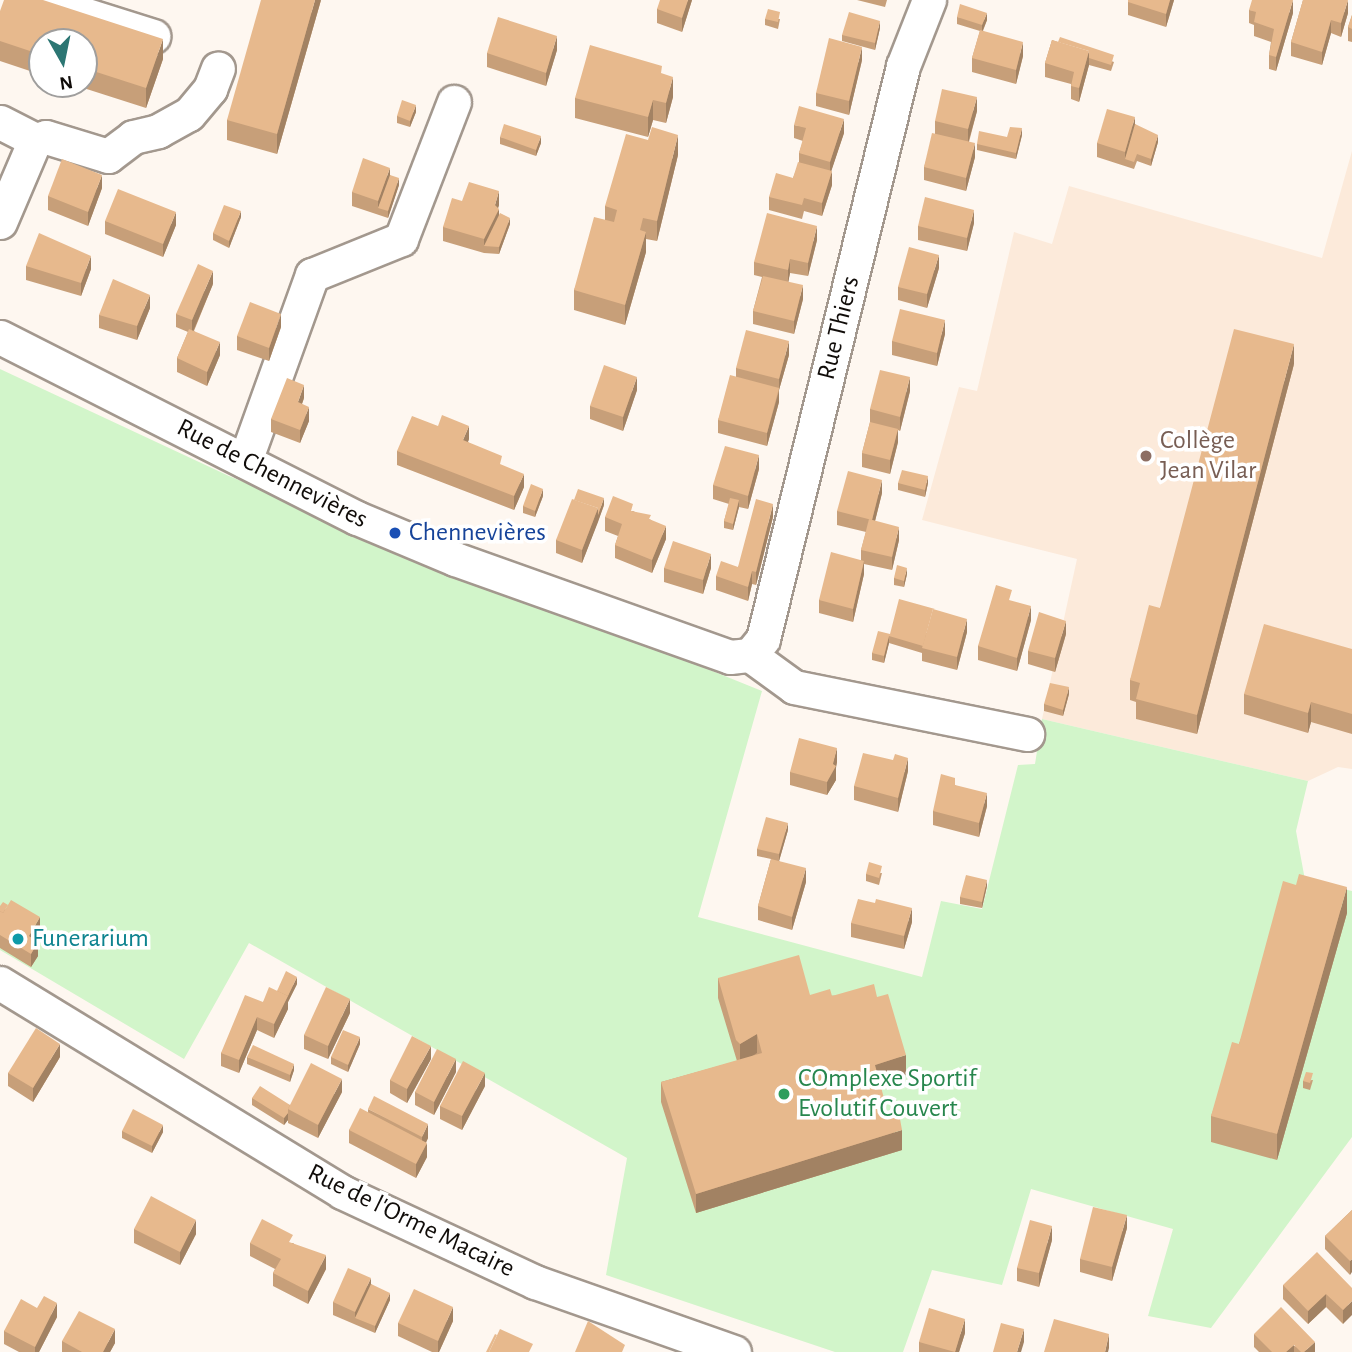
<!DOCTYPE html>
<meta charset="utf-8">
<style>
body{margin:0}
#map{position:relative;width:1352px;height:1352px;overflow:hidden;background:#fef7f0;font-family:"Alegreya Sans",sans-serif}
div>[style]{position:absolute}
.built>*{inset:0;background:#fceada}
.green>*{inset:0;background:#d2f5ca}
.roads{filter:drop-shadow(2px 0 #a3988e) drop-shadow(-2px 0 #a3988e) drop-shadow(0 2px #a3988e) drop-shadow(0 -2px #a3988e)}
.minor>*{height:33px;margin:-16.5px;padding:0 16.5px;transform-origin:16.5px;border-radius:16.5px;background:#fff}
.wall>*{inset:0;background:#c79f79}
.shaded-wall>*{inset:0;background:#a28263}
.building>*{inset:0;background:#e7b98d}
.dots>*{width:19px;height:19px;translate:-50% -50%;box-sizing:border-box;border:4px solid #fff;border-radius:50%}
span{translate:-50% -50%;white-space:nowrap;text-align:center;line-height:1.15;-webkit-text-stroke:7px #fff;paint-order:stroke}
.street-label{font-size:26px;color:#100c09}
.education-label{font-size:26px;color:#785e54}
.left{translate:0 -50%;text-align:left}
.transit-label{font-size:26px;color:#164399}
.culture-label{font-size:26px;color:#0d838f}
.leisure-label{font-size:26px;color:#27864d}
.north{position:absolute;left:28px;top:28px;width:70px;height:70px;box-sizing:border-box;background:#fff;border:2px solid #9f9e9d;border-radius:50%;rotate:171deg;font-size:19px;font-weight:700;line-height:28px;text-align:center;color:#100c09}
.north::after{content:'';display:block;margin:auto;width:24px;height:32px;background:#2c7673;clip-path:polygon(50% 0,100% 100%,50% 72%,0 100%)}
</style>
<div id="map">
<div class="built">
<i style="clip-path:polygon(1352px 151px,1352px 769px,1338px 767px,1308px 781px,1042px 719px,1077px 559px,922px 520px,959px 387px,977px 391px,1014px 232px,1052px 244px,1069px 186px,1322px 258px)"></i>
</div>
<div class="green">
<i style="clip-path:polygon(0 369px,229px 476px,762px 691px,698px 917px,922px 977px,941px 901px,982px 909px,1018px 765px,1035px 764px,1042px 719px,1308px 781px,1296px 831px,1305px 880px,1352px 891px,1352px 1137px,1211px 1328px,1148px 1316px,1173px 1229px,1031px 1189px,1002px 1285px,932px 1270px,903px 1352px,835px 1352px,606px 1275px,627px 1158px,249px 943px,184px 1059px,0 950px)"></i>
</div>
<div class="roads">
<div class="minor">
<i style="left:39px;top:0;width:120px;rotate:17.5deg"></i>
<i style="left:0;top:122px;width:39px;rotate:27deg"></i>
<i style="left:0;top:222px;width:89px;rotate:-66.9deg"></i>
<i style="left:35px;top:140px;width:11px;rotate:-15deg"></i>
<i style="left:46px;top:137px;width:65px;rotate:17deg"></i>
<i style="left:108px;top:156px;width:31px;rotate:-37deg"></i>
<i style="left:133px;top:137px;width:26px;rotate:-13deg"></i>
<i style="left:158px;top:131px;width:35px;rotate:-29deg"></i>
<i style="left:189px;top:114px;width:33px;rotate:-50deg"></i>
<i style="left:210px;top:89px;width:22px;rotate:-69deg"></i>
<i style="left:0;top:337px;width:400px;rotate:26.9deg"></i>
<i style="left:357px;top:518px;width:106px;rotate:22.7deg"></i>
<i style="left:455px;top:559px;width:292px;rotate:19.6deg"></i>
<i style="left:730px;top:657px;width:20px;rotate:-6deg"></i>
<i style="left:245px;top:461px;width:198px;rotate:-70.2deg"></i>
<i style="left:312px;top:275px;width:96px;rotate:-22deg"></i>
<i style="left:401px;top:239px;width:147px;rotate:-68.9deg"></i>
<i style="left:750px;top:655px;width:21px;rotate:-51deg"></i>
<i style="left:763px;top:639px;width:590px;rotate:-76.27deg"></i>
<i style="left:903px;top:66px;width:71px;rotate:-68.5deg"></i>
<i style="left:750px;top:655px;width:54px;rotate:36deg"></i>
<i style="left:794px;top:687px;width:238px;rotate:11.4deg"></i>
<i style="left:0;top:983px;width:401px;rotate:31.4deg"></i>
<i style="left:342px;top:1192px;width:213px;rotate:25deg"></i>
<i style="left:535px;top:1282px;width:211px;rotate:19.4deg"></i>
</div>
</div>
<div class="wall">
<i style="clip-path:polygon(321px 0,277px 154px,227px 140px,227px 120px)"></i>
<i style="clip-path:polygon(692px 0,682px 32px,657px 23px,657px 9px)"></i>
<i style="clip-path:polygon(857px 0,887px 0,885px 7px)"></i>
<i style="clip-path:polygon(1174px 0,1166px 27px,1128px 15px,1128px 2px)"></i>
<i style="clip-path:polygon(1303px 0,1348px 13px,1341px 37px,1331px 33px,1322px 65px,1291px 56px,1291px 42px)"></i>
<i style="clip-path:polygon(1249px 10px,1293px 13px,1276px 71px,1269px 69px,1269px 55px,1271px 42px,1254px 36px,1254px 25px,1249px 23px)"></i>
<i style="clip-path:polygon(0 11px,163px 59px,146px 108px,71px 84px,84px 84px,84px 42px,42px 42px,42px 75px,0 61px)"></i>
<i style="clip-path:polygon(1352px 15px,1352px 42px,1348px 41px,1348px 27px)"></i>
<i style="clip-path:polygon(957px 17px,987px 20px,983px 31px,1023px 56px,1016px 84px,972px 72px,972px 58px,980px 31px,957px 24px)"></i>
<i style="clip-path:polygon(765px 19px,780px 19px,778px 29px,765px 25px)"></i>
<i style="clip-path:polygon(880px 28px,875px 50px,842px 41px,842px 35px)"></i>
<i style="clip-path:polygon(1052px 40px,1114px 62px,1111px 71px,1089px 65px,1079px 102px,1071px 99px,1071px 84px,1045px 77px,1045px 63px)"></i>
<i style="clip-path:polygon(557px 50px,546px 86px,487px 67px,487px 53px)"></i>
<i style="clip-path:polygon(862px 60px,849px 115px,816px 106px,816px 93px)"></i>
<i style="clip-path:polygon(662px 74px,673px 97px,666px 123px,653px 120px,648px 137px,575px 118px,575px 98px)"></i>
<i style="clip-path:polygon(977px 111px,969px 142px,975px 157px,966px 191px,924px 180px,924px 167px,935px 134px,935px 121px)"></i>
<i style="clip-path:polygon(416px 112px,410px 127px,397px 123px,397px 116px)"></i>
<i style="clip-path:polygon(1135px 124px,1158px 142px,1151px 166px,1137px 161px,1134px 169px,1097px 157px,1097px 143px)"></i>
<i style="clip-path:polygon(794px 125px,844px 133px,831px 171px,832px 185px,822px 216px,804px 211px,802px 219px,769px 210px,769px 197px,793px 178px,799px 163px,799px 153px,803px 141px,794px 138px)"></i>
<i style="clip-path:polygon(1022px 135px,1016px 159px,977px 150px,977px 144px)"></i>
<i style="clip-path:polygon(500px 137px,541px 143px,536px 156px,500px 144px)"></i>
<i style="clip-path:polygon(678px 155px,657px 241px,646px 239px,646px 252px,625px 325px,574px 310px,574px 290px,605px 220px,605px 206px)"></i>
<i style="clip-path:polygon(390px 175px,399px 185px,388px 218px,352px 206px,352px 192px)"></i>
<i style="clip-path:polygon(102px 188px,88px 226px,48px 210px,48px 196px)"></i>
<i style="clip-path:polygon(462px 201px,499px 205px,498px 208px,499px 215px,510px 224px,499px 254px,484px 253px,443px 241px,443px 227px)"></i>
<i style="clip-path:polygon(241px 217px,229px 248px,213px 240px,213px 233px)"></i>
<i style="clip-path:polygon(105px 221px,176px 225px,163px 257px,105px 234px)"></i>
<i style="clip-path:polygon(974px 223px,967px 251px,918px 240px,918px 226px)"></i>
<i style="clip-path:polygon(817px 240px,808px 276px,790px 273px,788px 282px,803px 299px,794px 334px,753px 324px,753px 311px,762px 277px,754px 275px,754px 262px)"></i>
<i style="clip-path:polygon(26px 266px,91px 269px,81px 296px,26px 280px)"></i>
<i style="clip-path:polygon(939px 268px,927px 308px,898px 300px,898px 287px)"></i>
<i style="clip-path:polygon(213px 284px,194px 331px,220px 355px,207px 386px,177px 372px,177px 358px,188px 332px,176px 327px,176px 314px)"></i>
<i style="clip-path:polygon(150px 308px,137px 340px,99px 328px,99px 315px)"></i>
<i style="clip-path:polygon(281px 327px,269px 361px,237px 350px,237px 336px)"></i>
<i style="clip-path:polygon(945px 334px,937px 366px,892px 355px,892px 341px)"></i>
<i style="clip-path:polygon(789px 355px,779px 390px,779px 402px,767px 446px,718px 433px,718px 420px,736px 377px,736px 368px)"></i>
<i style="clip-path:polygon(1294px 364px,1197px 734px,1136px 719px,1136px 702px,1130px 700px,1130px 680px,1160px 608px)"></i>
<i style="clip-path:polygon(637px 390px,623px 431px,590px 419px,590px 406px)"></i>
<i style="clip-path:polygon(910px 391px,900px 431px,898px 430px,898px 442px,890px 474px,862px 467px,862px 453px,870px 422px,870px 409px)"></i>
<i style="clip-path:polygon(304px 398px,302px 404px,309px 421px,300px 443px,271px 432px,271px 419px)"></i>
<i style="clip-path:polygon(469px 439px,468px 442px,524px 487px,514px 510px,397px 465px,397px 451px)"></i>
<i style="clip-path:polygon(759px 469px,748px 509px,739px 507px,733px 530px,724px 528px,724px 521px,729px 504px,713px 499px,713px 485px)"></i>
<i style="clip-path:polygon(898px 483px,928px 483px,925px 497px,898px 490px)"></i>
<i style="clip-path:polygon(882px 493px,875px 521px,899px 540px,892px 570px,864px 564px,864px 574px,853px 622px,819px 613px,819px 600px,861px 560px,861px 550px,866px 532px,837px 525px,837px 511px)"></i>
<i style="clip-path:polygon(543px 496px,535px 517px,523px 513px,523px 506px)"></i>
<i style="clip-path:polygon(604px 505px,582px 563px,556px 553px,556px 540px)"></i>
<i style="clip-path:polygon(633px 511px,651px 520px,666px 539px,652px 573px,615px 558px,615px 545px,618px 536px,605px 531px,605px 517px)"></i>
<i style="clip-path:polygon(773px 517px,756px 585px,752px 584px,748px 601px,716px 590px,716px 576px,738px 567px)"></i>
<i style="clip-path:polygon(664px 568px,711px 568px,703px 594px,664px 582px)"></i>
<i style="clip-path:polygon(907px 574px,904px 587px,894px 585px,894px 578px)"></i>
<i style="clip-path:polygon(1012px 601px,1031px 620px,1017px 671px,978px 660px,978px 646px)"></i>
<i style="clip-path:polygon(967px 632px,957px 670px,922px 661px,922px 653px,889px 643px,884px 663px,872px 660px,872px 653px,890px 634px)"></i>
<i style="clip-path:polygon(1066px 634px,1055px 672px,1028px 664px,1028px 651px)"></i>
<i style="clip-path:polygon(1352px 649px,1352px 734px,1311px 722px,1308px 733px,1244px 714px,1244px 694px)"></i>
<i style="clip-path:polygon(1069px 694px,1063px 716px,1044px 711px,1044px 704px)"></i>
<i style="clip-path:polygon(837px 762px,836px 766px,836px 780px,827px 795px,790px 785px,790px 772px)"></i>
<i style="clip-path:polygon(908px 771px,898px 812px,854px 800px,854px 786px)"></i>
<i style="clip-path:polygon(955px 785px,987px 806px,979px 837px,933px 825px,933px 811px)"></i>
<i style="clip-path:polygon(788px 830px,779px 861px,806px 882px,792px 930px,758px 920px,758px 906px,771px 859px,757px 856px,757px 849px)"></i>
<i style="clip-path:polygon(882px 873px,879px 885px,866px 881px,866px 874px)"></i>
<i style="clip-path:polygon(1296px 885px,1347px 913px,1277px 1160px,1211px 1142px,1211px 1116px,1239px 1044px)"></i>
<i style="clip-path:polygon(987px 886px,982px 908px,960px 904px,960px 897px)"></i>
<i style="clip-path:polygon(0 906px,40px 931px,35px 940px,38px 956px,31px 967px,0 948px)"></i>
<i style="clip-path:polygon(912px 922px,904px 949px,851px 937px,851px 923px)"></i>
<i style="clip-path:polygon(718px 978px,810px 995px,877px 997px,906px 1075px,880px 1084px,885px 1112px,902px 1150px,696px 1213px,661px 1102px,661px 1082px,737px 1061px,718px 998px)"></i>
<i style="clip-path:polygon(297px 984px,288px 1002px,288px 1009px,274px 1038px,257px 1030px,239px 1073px,221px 1066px,221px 1053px,263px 1002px,277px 991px)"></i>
<i style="clip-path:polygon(350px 1013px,328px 1059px,304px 1049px,304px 1035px)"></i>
<i style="clip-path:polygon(360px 1044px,348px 1072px,331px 1064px,331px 1057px)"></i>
<i style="clip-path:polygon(60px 1057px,33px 1102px,8px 1086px,8px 1073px)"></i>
<i style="clip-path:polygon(247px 1057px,294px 1070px,290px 1082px,247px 1064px)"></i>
<i style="clip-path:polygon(431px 1059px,407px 1103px,390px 1093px,390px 1080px)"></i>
<i style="clip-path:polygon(456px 1072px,434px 1115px,415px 1105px,415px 1092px)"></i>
<i style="clip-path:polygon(1313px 1080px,1310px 1090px,1303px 1088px,1303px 1081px)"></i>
<i style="clip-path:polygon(485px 1086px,462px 1130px,440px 1119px,440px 1106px)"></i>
<i style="clip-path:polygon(342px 1092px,318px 1138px,288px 1123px,288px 1120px,284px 1125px,252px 1105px,252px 1098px,290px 1105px)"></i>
<i style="clip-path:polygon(368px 1109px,428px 1138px,426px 1143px,427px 1157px,416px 1178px,349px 1143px,349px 1130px,368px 1112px)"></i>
<i style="clip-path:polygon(122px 1131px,163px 1132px,152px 1153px,122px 1138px)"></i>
<i style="clip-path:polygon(1352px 1210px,1350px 1275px,1325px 1249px,1325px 1236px)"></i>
<i style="clip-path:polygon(1127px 1228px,1112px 1281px,1080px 1272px,1080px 1259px)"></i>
<i style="clip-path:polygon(134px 1229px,196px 1234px,180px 1265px,134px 1243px)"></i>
<i style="clip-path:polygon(1052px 1240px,1039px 1287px,1017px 1281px,1017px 1268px)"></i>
<i style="clip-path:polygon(250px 1243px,293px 1243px,326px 1269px,308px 1304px,273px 1286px,273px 1273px,275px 1269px,250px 1256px)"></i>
<i style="clip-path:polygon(371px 1284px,390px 1300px,375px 1333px,333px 1315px,333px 1302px)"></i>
<i style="clip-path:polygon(1283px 1285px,1352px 1288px,1343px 1324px,1326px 1307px,1308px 1324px,1283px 1299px)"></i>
<i style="clip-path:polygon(37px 1308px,57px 1317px,39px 1352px,19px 1352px,4px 1344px,4px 1331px)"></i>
<i style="clip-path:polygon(453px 1321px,439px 1352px,432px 1352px,398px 1336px,398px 1323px)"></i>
<i style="clip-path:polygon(965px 1333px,959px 1352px,919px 1352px,919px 1342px)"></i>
<i style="clip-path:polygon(1254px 1334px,1315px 1352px,1259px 1352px,1254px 1347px)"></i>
<i style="clip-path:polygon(62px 1341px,115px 1343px,110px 1352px,62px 1352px)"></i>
</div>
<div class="shaded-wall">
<i style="clip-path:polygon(315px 0,321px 0,277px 154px,277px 134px)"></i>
<i style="clip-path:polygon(688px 0,692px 0,682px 32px,682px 18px)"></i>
<i style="clip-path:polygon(1170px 0,1174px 0,1166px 27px,1166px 14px)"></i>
<i style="clip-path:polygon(1293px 0,1293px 13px,1276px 71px,1276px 57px)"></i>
<i style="clip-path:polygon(1348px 0,1348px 13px,1341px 37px,1341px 23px)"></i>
<i style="clip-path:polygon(987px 13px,987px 20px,982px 32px,982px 25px)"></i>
<i style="clip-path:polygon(1331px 20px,1331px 33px,1322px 65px,1322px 52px)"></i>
<i style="clip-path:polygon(880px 21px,880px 28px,875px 50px,875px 43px)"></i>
<i style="clip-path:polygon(557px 36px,557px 50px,546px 86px,546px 73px)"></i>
<i style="clip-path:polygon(163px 39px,163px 59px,146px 108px,146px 88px)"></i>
<i style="clip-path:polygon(1023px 42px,1023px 56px,1016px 84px,1016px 70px)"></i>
<i style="clip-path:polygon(862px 47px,862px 60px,849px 115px,849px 101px)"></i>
<i style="clip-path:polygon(1089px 51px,1089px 65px,1079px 102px,1079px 88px)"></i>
<i style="clip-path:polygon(673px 77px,673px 97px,666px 123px,666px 103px)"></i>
<i style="clip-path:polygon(977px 97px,977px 111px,968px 143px,968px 129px)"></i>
<i style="clip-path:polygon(653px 100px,653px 120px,648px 137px,648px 117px)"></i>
<i style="clip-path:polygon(416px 105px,416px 112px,410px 127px,410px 121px)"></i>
<i style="clip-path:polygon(1135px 117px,1135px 131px,1125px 159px,1125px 152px)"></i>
<i style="clip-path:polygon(844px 119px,844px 133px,830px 175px,830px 162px)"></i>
<i style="clip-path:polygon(1022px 128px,1022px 135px,1016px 159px,1016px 153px)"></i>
<i style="clip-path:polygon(678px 135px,678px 155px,657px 241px,657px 221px)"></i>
<i style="clip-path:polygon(1158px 135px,1158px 142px,1151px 166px,1151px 159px)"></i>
<i style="clip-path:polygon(541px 136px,541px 143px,536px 156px,536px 150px)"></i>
<i style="clip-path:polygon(975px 143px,975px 157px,966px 191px,966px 178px)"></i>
<i style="clip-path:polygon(390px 168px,390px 181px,378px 208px,378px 201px)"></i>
<i style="clip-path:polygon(832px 171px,832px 185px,822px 216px,822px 203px)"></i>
<i style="clip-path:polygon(102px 175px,102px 188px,88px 226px,88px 212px)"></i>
<i style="clip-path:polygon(399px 178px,399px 185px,388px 218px,388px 211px)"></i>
<i style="clip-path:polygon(499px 191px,499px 205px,495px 218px,495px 205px)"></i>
<i style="clip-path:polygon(499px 209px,499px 223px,484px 246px,484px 239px)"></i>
<i style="clip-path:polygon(974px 210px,974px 223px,967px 251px,967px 238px)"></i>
<i style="clip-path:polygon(241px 211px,241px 217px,229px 248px,229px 241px)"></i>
<i style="clip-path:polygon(176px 212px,176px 225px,163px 257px,163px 244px)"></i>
<i style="clip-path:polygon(510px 218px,510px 224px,499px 254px,499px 247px)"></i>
<i style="clip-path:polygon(817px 226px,817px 240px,808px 276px,808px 263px)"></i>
<i style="clip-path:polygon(646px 232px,646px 252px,625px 325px,625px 305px)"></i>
<i style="clip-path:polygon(939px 255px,939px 268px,927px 308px,927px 294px)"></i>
<i style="clip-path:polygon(91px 256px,91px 269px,81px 296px,81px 283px)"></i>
<i style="clip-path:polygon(790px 259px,790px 273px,788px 284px,788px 270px)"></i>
<i style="clip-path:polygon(213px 271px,213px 284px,192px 334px,192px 320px)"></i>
<i style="clip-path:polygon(803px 285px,803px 299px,794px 334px,794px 321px)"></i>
<i style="clip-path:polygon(150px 295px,150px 308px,137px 340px,137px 326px)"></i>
<i style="clip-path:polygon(281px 314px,281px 327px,269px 361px,269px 348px)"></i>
<i style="clip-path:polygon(945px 320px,945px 334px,937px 366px,937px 353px)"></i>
<i style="clip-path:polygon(789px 341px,789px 355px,779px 390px,779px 402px,767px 446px,767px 433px,779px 391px,779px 379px)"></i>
<i style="clip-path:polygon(220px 342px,220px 355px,207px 386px,207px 372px)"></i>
<i style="clip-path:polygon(1294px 344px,1294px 364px,1197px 734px,1197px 715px)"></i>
<i style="clip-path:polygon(637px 377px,637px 390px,623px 431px,623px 417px)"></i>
<i style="clip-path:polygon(910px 377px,910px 391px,900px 431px,900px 417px)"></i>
<i style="clip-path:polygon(304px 385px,304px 398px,298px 415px,298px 402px)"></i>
<i style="clip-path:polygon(309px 407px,309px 421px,300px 443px,300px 430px)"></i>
<i style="clip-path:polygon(469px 426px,469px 439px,463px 454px,463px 440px)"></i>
<i style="clip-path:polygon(898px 429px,898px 442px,890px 474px,890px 460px)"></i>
<i style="clip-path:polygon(759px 455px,759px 469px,748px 509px,748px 496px)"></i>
<i style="clip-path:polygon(524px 474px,524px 487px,514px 510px,514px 496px)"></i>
<i style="clip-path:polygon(928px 476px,928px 483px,925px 497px,925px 490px)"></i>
<i style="clip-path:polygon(882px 480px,882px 493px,872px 533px,872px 520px)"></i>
<i style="clip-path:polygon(543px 489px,543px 496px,535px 517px,535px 511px)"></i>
<i style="clip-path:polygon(604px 498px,604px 505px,598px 522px,598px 515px)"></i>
<i style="clip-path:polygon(739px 500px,739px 507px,733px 530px,733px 524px)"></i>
<i style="clip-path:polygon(773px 504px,773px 517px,756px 585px,756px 572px)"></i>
<i style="clip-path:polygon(598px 508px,598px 522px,582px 563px,582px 550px)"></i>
<i style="clip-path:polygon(666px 526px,666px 539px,652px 573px,652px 560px)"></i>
<i style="clip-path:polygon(899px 527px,899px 540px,892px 570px,892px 557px)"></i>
<i style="clip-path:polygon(711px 554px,711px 568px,703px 594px,703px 580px)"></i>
<i style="clip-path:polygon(864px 561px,864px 574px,853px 622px,853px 609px)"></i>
<i style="clip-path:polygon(907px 568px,907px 574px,904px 587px,904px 581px)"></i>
<i style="clip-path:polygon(752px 571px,752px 584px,748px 601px,748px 587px)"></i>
<i style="clip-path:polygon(1031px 606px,1031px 620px,1017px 671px,1017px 658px)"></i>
<i style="clip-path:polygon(967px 619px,967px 632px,957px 670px,957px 657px)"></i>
<i style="clip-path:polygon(1066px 621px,1066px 634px,1055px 672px,1055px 658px)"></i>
<i style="clip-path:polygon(889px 636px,889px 643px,884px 663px,884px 656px)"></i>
<i style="clip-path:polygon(1069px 687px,1069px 694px,1063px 716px,1063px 710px)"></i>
<i style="clip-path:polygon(1311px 702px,1311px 722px,1308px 733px,1308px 713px)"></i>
<i style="clip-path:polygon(837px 748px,837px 762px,836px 768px,836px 766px,836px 780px,827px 795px,827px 782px)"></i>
<i style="clip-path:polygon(908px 758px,908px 771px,898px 812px,898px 798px)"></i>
<i style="clip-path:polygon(987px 793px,987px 806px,979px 837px,979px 823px)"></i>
<i style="clip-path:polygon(788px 823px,788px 830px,779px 861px,779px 854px)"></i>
<i style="clip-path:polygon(806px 868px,806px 882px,792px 930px,792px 917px)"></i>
<i style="clip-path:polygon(987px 880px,987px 886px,982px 908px,982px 902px)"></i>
<i style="clip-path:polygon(1347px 887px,1347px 913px,1277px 1160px,1277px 1134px)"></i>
<i style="clip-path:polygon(912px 908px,912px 922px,904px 949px,904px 936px)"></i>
<i style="clip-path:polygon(40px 917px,40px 931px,29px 950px,29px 936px)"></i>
<i style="clip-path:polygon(38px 942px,38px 956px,31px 967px,31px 954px)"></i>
<i style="clip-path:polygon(297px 977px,297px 984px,288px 1002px,288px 1009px,274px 1038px,274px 1024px)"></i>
<i style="clip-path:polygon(350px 999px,350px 1013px,328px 1059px,328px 1046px)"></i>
<i style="clip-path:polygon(257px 1017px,257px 1030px,239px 1073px,239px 1060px)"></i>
<i style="clip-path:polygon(757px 1034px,757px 1053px,740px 1064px,740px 1044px)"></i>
<i style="clip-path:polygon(360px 1037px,360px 1044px,348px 1072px,348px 1065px)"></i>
<i style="clip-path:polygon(60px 1044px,60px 1057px,33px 1102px,33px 1088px)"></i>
<i style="clip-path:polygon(431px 1046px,431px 1059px,407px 1103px,407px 1089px)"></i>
<i style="clip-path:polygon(906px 1055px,906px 1075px,875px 1085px,875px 1065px)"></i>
<i style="clip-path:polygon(456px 1059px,456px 1072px,434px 1115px,434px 1102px)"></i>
<i style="clip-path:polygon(294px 1064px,294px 1070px,290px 1082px,290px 1075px)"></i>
<i style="clip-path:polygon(485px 1073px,485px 1086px,462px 1130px,462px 1116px)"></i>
<i style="clip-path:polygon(342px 1079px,342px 1092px,318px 1138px,318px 1125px)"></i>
<i style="clip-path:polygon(885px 1102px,885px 1122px,880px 1104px)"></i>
<i style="clip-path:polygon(288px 1113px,288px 1120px,284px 1125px,284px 1118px)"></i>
<i style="clip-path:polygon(428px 1124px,428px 1138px,422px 1150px,422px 1137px)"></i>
<i style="clip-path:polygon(163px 1125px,163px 1132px,152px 1153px,152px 1146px)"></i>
<i style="clip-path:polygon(902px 1130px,902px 1150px,696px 1213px,696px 1194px)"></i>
<i style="clip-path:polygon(427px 1143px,427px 1157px,416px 1178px,416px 1164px)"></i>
<i style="clip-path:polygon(1127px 1215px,1127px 1228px,1112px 1281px,1112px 1267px)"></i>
<i style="clip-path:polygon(196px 1220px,196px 1234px,180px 1265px,180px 1252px)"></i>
<i style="clip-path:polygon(1052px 1226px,1052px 1240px,1039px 1287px,1039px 1273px)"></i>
<i style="clip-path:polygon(326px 1255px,326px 1269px,308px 1304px,308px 1291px)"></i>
<i style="clip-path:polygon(1352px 1259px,1352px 1272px,1350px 1275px,1350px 1261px)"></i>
<i style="clip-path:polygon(371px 1278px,371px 1291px,355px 1318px,355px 1312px)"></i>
<i style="clip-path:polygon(390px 1293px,390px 1300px,375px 1333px,375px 1326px)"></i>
<i style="clip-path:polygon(1326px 1294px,1326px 1307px,1308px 1324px,1308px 1311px)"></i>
<i style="clip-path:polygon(1352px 1301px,1352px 1315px,1343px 1324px,1343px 1310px)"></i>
<i style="clip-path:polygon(57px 1303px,57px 1317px,39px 1352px,35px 1352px,35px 1347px)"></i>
<i style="clip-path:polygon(453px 1307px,453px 1321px,439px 1352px,438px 1352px,438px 1341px)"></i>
<i style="clip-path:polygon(965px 1319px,965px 1333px,959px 1352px,955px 1352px)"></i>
<i style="clip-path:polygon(115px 1329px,115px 1343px,110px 1352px,103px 1352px)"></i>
<i style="clip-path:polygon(1024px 1329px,1024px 1342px,1021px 1352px,1017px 1352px)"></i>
<i style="clip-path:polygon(1109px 1334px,1109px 1348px,1108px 1352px,1105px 1352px)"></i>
<i style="clip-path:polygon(1315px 1342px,1315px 1352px,1304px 1352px)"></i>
<i style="clip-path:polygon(1294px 1345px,1294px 1352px,1286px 1352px)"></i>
</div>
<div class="building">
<i style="clip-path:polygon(4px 0,43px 0,163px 39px,146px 88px,84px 68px,84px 42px,42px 42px,42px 55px,0 41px,0 11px)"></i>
<i style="clip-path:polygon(261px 0,315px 0,277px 134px,227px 120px)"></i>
<i style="clip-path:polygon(660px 0,688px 0,682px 18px,657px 9px)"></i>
<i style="clip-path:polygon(1128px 0,1170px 0,1166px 14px,1128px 2px)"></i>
<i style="clip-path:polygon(1252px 0,1293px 0,1276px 57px,1269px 55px,1274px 29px,1254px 22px,1256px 12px,1249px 10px)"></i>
<i style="clip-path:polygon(1303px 0,1348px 0,1341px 23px,1331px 20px,1322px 52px,1291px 42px)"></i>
<i style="clip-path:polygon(960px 4px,987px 13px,982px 25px,957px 17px)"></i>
<i style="clip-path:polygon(768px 9px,780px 12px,778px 22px,765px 19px)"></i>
<i style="clip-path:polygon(849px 12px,880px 21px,875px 43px,842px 35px)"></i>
<i style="clip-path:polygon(1352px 15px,1352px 29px,1348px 27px)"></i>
<i style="clip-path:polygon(498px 17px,557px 36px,546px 73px,487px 53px)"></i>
<i style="clip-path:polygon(980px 30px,1023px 42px,1016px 70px,972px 58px)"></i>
<i style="clip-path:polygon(1060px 37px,1114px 55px,1111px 65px,1089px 58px,1089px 51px,1058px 42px)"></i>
<i style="clip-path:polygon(829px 38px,862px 47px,849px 101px,816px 93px)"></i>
<i style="clip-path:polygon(1052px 40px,1089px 51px,1079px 88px,1071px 86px,1074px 72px,1045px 63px)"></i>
<i style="clip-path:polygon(590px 45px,662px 66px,661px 73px,673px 77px,666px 103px,653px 100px,648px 117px,575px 98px)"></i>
<i style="clip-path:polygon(942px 89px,977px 97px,968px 129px,935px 121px)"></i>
<i style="clip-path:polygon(402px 100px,416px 105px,410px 121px,397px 116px)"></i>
<i style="clip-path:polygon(799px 106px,844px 119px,830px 162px,799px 153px,806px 128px,794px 125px)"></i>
<i style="clip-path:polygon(1107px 109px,1135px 117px,1125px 152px,1097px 143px)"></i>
<i style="clip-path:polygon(504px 124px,541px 136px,536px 150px,500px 137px)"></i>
<i style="clip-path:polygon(1135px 124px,1158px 135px,1151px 159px,1137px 154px,1134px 162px,1125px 159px)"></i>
<i style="clip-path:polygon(652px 127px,678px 135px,657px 221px,643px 218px,640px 230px,646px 232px,625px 305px,574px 290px,594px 217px,614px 222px,617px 210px,605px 206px,626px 134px,648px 140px)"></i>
<i style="clip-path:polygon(1010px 127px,1022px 128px,1016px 153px,977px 144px,979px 131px,1007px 137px)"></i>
<i style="clip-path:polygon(932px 133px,975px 143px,966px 178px,924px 167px)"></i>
<i style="clip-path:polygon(363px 158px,390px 168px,378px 201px,352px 192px)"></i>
<i style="clip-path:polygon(62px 159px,102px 175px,88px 212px,48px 196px)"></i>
<i style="clip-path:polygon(798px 162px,832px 171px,822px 203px,804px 198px,802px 205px,769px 197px,776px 173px,793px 178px)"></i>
<i style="clip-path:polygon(390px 175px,399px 178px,388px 211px,378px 208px)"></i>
<i style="clip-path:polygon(469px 182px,499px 191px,495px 205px,499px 209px,484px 239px,443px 227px,452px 198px,462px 201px)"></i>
<i style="clip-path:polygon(118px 189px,176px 212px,163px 244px,105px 221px)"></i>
<i style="clip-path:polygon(925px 197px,974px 210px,967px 238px,918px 226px)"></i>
<i style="clip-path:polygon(224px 205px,241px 211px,229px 241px,213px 233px)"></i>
<i style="clip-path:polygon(500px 213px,510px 218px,499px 247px,484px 246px)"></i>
<i style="clip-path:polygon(767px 213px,817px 226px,808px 263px,790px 259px,788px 270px,754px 262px)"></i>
<i style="clip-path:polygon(39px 233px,91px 256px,81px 283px,26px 266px)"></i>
<i style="clip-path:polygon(909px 247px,939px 255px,927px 294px,898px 287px)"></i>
<i style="clip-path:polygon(198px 264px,213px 271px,192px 320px,176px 314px)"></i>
<i style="clip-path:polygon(763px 276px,803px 285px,794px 321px,753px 311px)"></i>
<i style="clip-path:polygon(113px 279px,150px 295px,137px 326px,99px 315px)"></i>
<i style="clip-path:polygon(250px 302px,281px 314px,269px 348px,237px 336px)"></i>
<i style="clip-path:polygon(900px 309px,945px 320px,937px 353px,892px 341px)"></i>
<i style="clip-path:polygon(189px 329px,220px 342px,207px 372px,177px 358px)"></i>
<i style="clip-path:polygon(1234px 329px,1294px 344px,1197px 715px,1136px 699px,1140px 683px,1130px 680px,1149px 605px,1160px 608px)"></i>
<i style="clip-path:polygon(746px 330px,789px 341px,779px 379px,736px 368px)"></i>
<i style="clip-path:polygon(604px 365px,637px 377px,623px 417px,590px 406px)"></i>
<i style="clip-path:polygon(880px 370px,910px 377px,900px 417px,870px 409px)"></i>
<i style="clip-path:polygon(730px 375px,779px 388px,767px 433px,718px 420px)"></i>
<i style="clip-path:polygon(287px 378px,304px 385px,298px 402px,309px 407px,300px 430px,271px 419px)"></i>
<i style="clip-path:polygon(442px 415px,469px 426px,463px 440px,502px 456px,500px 464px,524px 474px,514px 496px,397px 451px,412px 416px,438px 426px)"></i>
<i style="clip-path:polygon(870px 422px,898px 429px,890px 460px,862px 453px)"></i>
<i style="clip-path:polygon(725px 446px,759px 455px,748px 496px,713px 485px)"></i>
<i style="clip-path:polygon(902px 470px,928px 476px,925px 490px,898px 483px)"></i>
<i style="clip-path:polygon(848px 471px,882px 480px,872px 520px,837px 511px)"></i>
<i style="clip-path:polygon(531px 484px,543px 489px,535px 511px,523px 506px)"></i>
<i style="clip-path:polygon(578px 489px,604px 498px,598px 515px,598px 508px,574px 500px)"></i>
<i style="clip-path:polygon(613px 496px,633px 504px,631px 511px,651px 515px,649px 519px,666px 526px,652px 560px,615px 545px,622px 524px,605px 517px)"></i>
<i style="clip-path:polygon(730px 498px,739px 500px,733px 524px,724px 521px)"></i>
<i style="clip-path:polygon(572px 499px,598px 508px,582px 550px,556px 540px)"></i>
<i style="clip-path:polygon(756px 499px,773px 504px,756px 572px,752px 571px,748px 587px,716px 576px,721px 561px,738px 567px)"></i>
<i style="clip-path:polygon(869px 519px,899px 527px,892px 557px,861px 550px)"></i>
<i style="clip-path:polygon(673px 541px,711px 554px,703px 580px,664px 568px)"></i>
<i style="clip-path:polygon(831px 552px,864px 561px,853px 609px,819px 600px)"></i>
<i style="clip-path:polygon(897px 565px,907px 568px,904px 581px,894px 578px)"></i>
<i style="clip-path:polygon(996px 585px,1012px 590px,1009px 600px,1031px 606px,1017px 658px,978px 646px)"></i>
<i style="clip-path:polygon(899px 599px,935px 609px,933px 609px,923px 646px,889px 636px,884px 656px,872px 653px,878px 631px,890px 634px)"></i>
<i style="clip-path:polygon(933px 609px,967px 619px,957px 657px,922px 648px)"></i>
<i style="clip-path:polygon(1039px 612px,1066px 621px,1055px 658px,1028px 651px)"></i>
<i style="clip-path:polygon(1264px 624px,1352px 649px,1352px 714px,1311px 702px,1308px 713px,1244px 694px)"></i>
<i style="clip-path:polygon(1050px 683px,1069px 687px,1063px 710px,1044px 704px)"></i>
<i style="clip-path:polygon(799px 738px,837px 748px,833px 764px,836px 766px,827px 782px,790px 772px)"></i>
<i style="clip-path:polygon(863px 753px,893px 760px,895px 754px,908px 758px,898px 798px,854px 786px)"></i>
<i style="clip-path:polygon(941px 774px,955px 778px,955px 785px,987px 793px,979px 823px,933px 811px)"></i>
<i style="clip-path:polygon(766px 817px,788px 823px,779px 854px,757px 849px)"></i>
<i style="clip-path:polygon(771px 859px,806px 868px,792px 917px,758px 906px)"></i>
<i style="clip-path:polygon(869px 862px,882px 866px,879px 878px,866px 874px)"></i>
<i style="clip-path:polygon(1299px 874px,1347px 887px,1277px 1134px,1211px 1116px,1232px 1042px,1239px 1044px,1283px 881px,1296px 885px)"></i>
<i style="clip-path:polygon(966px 875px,987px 880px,982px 902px,960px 897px)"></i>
<i style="clip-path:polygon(858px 899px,875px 903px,876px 899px,912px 908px,904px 936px,851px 923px)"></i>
<i style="clip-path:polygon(11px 900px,40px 917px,29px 936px,38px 942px,31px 954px,0 935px,0 911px,3px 913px)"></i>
<i style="clip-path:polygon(3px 902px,8px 905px,3px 913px,0 911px,0 906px)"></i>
<i style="clip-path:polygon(799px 955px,810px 995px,830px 989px,832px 996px,874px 984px,877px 997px,888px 994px,906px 1055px,875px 1065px,885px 1102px,880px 1104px,883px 1113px,898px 1108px,902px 1130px,696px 1194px,661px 1082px,762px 1053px,757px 1034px,740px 1044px,736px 1040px,718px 978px)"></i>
<i style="clip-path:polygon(286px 971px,297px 977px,288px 996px,277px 991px)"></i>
<i style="clip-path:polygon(269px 987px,288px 996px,274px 1024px,257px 1017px,239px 1060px,221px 1053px,245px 995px,263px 1002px)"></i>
<i style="clip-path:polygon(326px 987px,350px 999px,328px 1046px,304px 1035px)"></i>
<i style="clip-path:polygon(36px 1028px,60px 1044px,33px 1088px,8px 1073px)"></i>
<i style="clip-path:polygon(343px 1030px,360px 1037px,348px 1065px,331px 1057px)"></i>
<i style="clip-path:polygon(412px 1036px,431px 1046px,407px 1089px,390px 1080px)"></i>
<i style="clip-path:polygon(253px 1045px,294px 1064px,290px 1075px,247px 1057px)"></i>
<i style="clip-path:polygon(437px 1049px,456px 1059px,434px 1102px,415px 1092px)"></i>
<i style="clip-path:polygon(463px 1061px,485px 1073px,462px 1116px,440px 1106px)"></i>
<i style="clip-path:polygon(311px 1063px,342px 1079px,318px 1125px,288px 1109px)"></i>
<i style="clip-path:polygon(1306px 1072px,1313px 1073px,1310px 1083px,1303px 1081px)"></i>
<i style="clip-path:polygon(260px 1086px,290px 1105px,288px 1109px,288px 1113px,284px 1118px,252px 1098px)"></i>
<i style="clip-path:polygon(374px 1096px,428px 1124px,422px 1137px,368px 1109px)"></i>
<i style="clip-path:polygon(360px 1108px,427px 1143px,416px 1164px,349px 1130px)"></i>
<i style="clip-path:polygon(133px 1109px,163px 1125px,152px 1146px,122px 1131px)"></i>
<i style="clip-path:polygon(151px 1196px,196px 1220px,180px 1252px,134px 1229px)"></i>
<i style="clip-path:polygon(1093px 1207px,1127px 1215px,1112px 1267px,1080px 1259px)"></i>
<i style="clip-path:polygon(1352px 1210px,1352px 1259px,1350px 1261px,1325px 1236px)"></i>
<i style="clip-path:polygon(262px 1219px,293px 1235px,289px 1242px,326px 1255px,308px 1291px,273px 1273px,281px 1259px,250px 1243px)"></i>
<i style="clip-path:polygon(1030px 1220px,1052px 1226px,1039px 1273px,1017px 1268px)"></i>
<i style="clip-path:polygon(1317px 1252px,1352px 1288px,1352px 1301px,1343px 1310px,1326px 1294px,1308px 1311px,1283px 1285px)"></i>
<i style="clip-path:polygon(348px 1268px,371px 1278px,355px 1312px,333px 1302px)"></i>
<i style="clip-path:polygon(371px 1284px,390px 1293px,375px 1326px,355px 1318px)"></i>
<i style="clip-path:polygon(414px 1289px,453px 1307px,438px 1341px,398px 1323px)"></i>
<i style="clip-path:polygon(44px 1296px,57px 1303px,35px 1347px,4px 1331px,21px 1299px,37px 1308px)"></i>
<i style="clip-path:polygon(1281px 1307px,1315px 1342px,1304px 1352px,1301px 1352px,1294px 1345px,1286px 1352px,1272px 1352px,1254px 1334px)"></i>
<i style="clip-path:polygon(929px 1308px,965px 1319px,955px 1352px,919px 1342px)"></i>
<i style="clip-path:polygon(79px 1311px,115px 1329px,103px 1352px,82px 1352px,62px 1341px)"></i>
<i style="clip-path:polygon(1054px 1319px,1109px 1334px,1105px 1352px,1044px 1352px)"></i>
<i style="clip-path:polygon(588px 1321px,625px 1345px,622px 1352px,575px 1352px)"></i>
<i style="clip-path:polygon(1001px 1323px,1024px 1329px,1017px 1352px,993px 1352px)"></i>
<i style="clip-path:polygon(500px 1329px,533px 1344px,529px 1352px,489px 1352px)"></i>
<i style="clip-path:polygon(495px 1334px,497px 1335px,489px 1352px,486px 1352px)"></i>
</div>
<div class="dots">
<i style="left:1146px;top:456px;background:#8d6e63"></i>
<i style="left:395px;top:533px;background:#1a4fb4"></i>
<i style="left:18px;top:939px;background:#0f9aa8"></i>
<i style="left:784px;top:1094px;background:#2e9e5b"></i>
</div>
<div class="street-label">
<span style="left:839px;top:328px;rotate:-76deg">Rue Thiers</span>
<span style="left:272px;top:474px;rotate:27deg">Rue de Chennevières</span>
<span style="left:411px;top:1221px;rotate:26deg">Rue de l'Orme Macaire</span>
</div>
<div class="education-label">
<span class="left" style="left:1160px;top:456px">Collège<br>Jean Vilar</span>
</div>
<div class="transit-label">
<span class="left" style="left:409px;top:533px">Chennevières</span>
</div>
<div class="culture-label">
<span class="left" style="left:32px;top:939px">Funerarium</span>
</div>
<div class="leisure-label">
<span class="left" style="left:798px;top:1094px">COmplexe Sportif<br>Evolutif Couvert</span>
</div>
<div class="north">N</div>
</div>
